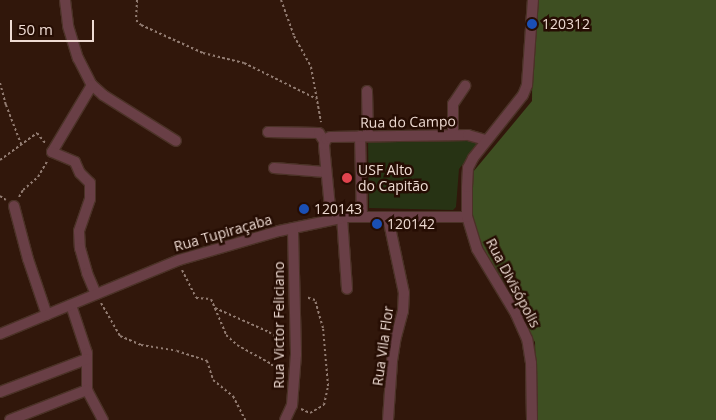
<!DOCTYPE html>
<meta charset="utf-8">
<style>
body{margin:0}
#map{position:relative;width:716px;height:420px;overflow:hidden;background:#31170b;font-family:"Open Sans",sans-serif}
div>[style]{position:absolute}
.green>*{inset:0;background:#273314}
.forest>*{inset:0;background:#3e4f22}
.path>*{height:2px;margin-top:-1px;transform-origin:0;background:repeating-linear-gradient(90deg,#927c72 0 2.5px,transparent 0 5px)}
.roads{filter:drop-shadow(1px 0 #4b3227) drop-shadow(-1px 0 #4b3227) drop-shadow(0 1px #4b3227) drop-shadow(0 -1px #4b3227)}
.minor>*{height:10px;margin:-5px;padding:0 5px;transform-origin:5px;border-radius:5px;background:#693f46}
.dots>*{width:14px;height:14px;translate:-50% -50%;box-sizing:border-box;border:2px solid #260d03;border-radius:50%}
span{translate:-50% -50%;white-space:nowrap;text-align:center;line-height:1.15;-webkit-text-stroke:5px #260d03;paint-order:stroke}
.poi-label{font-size:14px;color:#eedbd3}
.left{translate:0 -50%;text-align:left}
.street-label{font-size:14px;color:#eedbd3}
.scale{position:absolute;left:10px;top:20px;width:84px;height:22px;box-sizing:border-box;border:2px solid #eedbd3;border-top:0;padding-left:6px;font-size:15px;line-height:18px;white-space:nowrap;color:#eedbd3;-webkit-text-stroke:4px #260d03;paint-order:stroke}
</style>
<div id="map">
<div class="green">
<i style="clip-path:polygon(464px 138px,476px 142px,478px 145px,459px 169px,456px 207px,453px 210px,369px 208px,368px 141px,446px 140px)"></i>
</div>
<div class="forest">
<i style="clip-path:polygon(533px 0,716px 0,716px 420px,537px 420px,535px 342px,490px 277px,467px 233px,468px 178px,532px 101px)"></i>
</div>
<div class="path">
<i style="left:137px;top:0;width:20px;rotate:93deg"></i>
<i style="left:136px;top:20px;width:7px;rotate:45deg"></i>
<i style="left:141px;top:25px;width:68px;rotate:24.3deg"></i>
<i style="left:203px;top:53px;width:42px;rotate:13.7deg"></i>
<i style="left:244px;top:63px;width:81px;rotate:26.3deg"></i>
<i style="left:281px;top:0;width:38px;rotate:70deg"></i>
<i style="left:294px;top:36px;width:35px;rotate:61deg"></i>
<i style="left:311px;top:67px;width:56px;rotate:79.7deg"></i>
<i style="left:0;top:83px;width:23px;rotate:75deg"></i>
<i style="left:6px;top:105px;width:42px;rotate:69deg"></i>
<i style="left:0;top:160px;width:46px;rotate:-36.1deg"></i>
<i style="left:37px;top:133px;width:14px;rotate:51deg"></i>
<i style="left:0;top:196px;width:7px;rotate:34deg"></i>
<i style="left:19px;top:197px;width:8px;rotate:-60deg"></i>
<i style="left:23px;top:190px;width:20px;rotate:-41deg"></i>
<i style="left:38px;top:177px;width:20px;rotate:-60deg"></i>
<i style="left:182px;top:270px;width:31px;rotate:63deg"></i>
<i style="left:196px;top:298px;width:15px;rotate:4deg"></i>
<i style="left:211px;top:299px;width:39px;rotate:67deg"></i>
<i style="left:226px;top:335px;width:15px;rotate:42deg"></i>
<i style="left:237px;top:345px;width:39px;rotate:29deg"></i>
<i style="left:271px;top:364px;width:18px;rotate:45deg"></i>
<i style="left:101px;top:303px;width:38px;rotate:60deg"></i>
<i style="left:120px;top:336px;width:23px;rotate:23deg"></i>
<i style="left:141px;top:345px;width:36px;rotate:9deg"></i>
<i style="left:177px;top:351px;width:32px;rotate:18deg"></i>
<i style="left:207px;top:361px;width:20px;rotate:72deg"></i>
<i style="left:213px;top:380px;width:26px;rotate:39deg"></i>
<i style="left:233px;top:396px;width:27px;rotate:63deg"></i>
<i style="left:215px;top:308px;width:59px;rotate:24deg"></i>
<i style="left:269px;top:332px;width:21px;rotate:39deg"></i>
<i style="left:301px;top:409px;width:10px;rotate:24deg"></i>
<i style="left:310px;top:413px;width:16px;rotate:-30deg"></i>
<i style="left:324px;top:405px;width:19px;rotate:-78deg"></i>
<i style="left:328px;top:386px;width:58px;rotate:-94.9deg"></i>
<i style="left:323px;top:328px;width:29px;rotate:-106deg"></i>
<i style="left:315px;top:300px;width:9px;rotate:-162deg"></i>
</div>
<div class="roads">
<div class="minor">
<i style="left:65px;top:0;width:26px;rotate:83deg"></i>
<i style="left:68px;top:26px;width:34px;rotate:73deg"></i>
<i style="left:78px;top:58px;width:30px;rotate:63deg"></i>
<i style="left:92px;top:85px;width:15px;rotate:42deg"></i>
<i style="left:103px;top:95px;width:86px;rotate:32.2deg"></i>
<i style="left:92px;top:85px;width:78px;rotate:120.8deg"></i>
<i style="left:52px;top:152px;width:25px;rotate:23deg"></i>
<i style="left:75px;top:162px;width:12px;rotate:66deg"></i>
<i style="left:80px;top:173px;width:14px;rotate:45deg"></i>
<i style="left:90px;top:183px;width:16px;rotate:90deg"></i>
<i style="left:90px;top:199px;width:34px;rotate:109deg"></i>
<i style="left:79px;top:231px;width:17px;rotate:87deg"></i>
<i style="left:80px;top:248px;width:26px;rotate:74deg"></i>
<i style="left:87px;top:273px;width:23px;rotate:67deg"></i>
<i style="left:367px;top:91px;width:45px;rotate:88.7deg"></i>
<i style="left:268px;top:132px;width:51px;rotate:1.1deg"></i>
<i style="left:319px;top:133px;width:9px;rotate:58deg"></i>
<i style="left:453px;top:135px;width:31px;rotate:-90deg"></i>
<i style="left:453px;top:104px;width:22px;rotate:-56deg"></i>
<i style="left:360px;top:136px;width:80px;rotate:88.6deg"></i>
<i style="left:274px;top:168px;width:51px;rotate:4.5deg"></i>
<i style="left:14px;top:206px;width:55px;rotate:75.2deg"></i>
<i style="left:28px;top:259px;width:59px;rotate:71.3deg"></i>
<i style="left:342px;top:217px;width:72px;rotate:86deg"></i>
<i style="left:331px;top:218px;width:73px;rotate:-95.5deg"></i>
<i style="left:324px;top:145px;width:6px;rotate:-72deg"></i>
<i style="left:326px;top:139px;width:4px;rotate:-27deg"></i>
<i style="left:330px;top:137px;width:138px;rotate:-0.8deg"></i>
<i style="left:468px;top:135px;width:19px;rotate:16deg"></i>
<i style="left:71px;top:305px;width:51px;rotate:71.6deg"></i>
<i style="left:87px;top:353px;width:37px;rotate:90deg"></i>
<i style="left:87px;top:390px;width:34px;rotate:62deg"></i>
<i style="left:0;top:334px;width:194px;rotate:-22.5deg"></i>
<i style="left:179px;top:260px;width:104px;rotate:-16.2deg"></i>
<i style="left:279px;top:231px;width:68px;rotate:-11.8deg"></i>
<i style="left:346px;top:217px;width:121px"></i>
<i style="left:0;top:392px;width:93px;rotate:-20.8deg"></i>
<i style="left:10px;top:420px;width:83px;rotate:-21.3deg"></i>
<i style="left:285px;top:420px;width:17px;rotate:-65deg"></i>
<i style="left:292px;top:405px;width:51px;rotate:-85.5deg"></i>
<i style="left:296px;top:354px;width:126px;rotate:-91.4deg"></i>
<i style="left:388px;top:420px;width:59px;rotate:-86.1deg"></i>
<i style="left:392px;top:361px;width:24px;rotate:-81deg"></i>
<i style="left:396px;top:337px;width:27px;rotate:-75deg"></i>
<i style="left:403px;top:311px;width:18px;rotate:-87deg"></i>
<i style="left:404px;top:293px;width:77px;rotate:-102deg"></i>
<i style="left:532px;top:420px;width:57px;rotate:-91deg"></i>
<i style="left:531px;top:363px;width:24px;rotate:-99deg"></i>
<i style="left:527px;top:339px;width:27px;rotate:-114deg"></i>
<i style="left:516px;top:314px;width:76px;rotate:-121deg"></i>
<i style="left:477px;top:249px;width:34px;rotate:-107deg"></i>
<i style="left:467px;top:217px;width:30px;rotate:-90deg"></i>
<i style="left:467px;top:187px;width:19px;rotate:-87deg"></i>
<i style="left:468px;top:168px;width:11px;rotate:-63deg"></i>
<i style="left:473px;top:158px;width:80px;rotate:-51.6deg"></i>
<i style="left:523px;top:95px;width:11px;rotate:-68deg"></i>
<i style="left:527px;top:85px;width:85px;rotate:-86deg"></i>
</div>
</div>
<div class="dots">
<i style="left:532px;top:24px;background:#1a4fb4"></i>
<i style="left:347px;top:178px;background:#e0444e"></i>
<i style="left:304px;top:209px;background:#1a4fb4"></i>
<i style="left:377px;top:224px;background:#1a4fb4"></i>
</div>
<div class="poi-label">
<span class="left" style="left:542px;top:24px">120312</span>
<span class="left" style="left:358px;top:178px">USF Alto<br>do Capitão</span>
<span class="left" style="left:314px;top:209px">120143</span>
<span class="left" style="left:387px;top:224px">120142</span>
</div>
<div class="street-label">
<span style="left:408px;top:122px;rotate:-1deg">Rua do Campo</span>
<span style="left:223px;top:233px;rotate:-16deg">Rua Tupiraçaba</span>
<span style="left:513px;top:283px;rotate:62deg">Rua Divisópolis</span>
<span style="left:279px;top:325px;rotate:-90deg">Rua Victor Feliciano</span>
<span style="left:383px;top:346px;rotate:-82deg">Rua Vila Flor</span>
</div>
<div class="scale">50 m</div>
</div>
